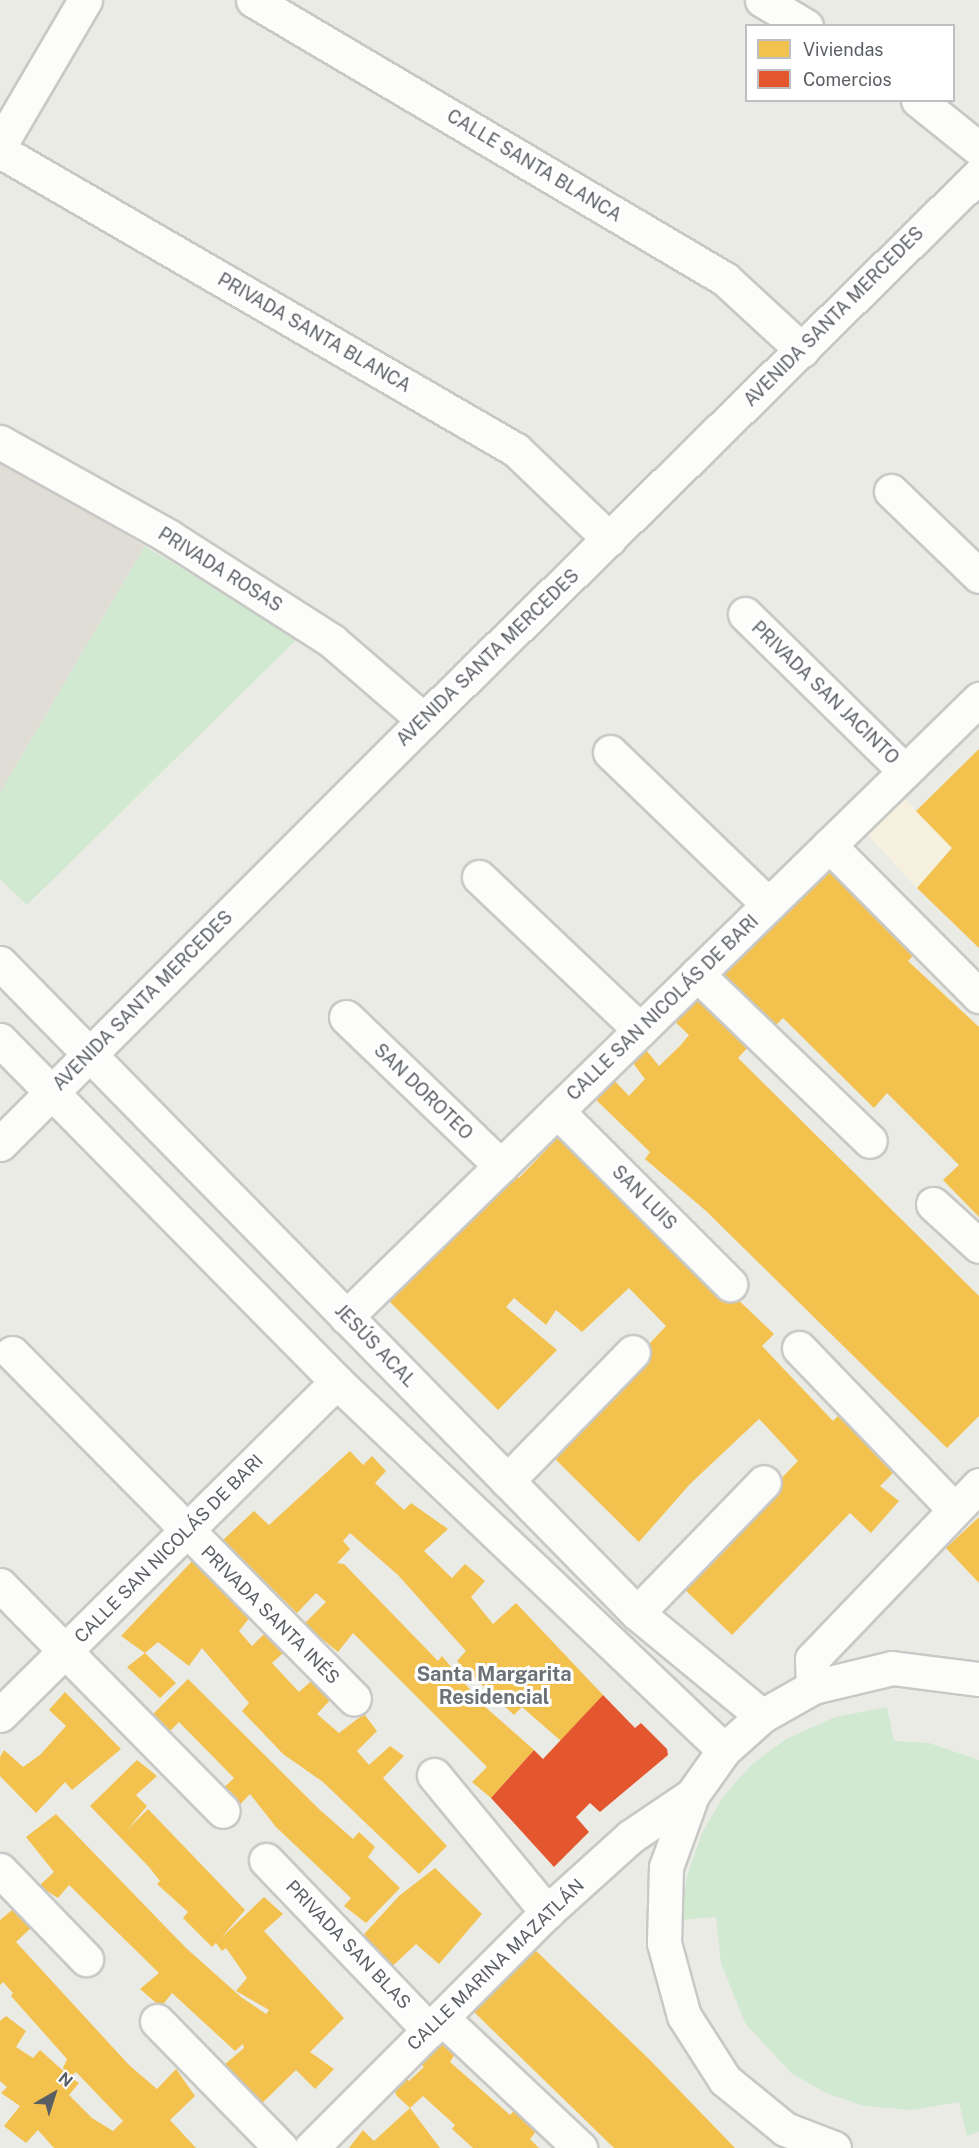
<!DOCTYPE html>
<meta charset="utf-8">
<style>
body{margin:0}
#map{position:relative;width:979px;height:2148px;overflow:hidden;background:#ebebe6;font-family:"Public Sans",sans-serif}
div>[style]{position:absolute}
.commercial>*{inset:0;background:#f6f1de}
.education>*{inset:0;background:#dfddd5}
.green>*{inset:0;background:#d2e9d1}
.homes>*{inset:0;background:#f2c14e}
.shops>*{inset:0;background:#e4572e}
.roads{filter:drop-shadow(2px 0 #c8c8c6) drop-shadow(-2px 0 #c8c8c6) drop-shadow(0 2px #c8c8c6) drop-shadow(0 -2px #c8c8c6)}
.street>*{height:33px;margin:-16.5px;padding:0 16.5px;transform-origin:16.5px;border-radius:16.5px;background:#fcfcfb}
.secondary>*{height:33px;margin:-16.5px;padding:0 16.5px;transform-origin:16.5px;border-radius:16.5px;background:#fcfcfb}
span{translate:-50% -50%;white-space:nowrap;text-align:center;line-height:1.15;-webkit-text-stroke:6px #fff;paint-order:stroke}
.street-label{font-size:18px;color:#5b5f64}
.neighbourhood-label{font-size:20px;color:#6c7176;font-weight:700}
.legend{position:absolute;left:745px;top:24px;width:210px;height:78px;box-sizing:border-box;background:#fff;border:2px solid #bdbfc1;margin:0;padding:8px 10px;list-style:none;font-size:18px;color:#5b5f64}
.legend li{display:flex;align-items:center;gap:12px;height:30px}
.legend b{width:30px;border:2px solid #bdbfc1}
.north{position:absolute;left:24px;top:2064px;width:60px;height:60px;-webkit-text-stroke:4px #fff;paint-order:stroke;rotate:39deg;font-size:16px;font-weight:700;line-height:24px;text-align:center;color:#5b5f64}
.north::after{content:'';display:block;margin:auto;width:21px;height:27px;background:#5b5f64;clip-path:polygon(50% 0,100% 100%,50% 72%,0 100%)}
</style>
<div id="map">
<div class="commercial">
<i style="clip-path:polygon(904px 798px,952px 848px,917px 888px,867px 834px)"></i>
</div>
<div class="education">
<i style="clip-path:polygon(0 461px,145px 546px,0 793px)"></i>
</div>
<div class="green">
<i style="clip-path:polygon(145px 546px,298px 638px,27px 905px,0 879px,0 793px)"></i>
<i style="clip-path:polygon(887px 1707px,894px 1741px,929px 1743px,979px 1760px,979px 2132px,967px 2136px,959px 2102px,912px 2110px,864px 2106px,826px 2093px,791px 2073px,745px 2023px,721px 1963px,716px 1917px,681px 1920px,687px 1876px,702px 1833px,723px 1797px,751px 1765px,786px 1739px,835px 1717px)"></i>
</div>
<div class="homes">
<i style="clip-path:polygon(979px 749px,979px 948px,917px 888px,952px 848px,916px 811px)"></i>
<i style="clip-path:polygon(828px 863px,923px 945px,908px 961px,979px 1027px,979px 1217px,943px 1180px,959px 1165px,887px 1093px,874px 1108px,783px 1018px,775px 1026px,716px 968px)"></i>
<i style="clip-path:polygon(698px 985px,755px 1039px,738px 1058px,979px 1296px,979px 1416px,947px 1448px,705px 1210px,645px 1159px,650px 1152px,593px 1097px,610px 1076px,629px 1096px,645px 1079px,633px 1063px,646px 1050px,659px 1066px,680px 1046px,689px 1035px,671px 1018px)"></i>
<i style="clip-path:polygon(563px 1132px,774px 1334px,762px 1346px,833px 1421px,849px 1405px,897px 1469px,880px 1486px,899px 1501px,871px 1533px,850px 1513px,732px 1635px,679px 1584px,798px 1461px,765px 1425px,759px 1419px,690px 1484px,639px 1542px,548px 1452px,666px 1326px,629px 1288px,582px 1332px,556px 1310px,546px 1325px,514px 1298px,506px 1307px,557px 1350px,498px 1410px,384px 1296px,515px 1173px,519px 1178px)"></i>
<i style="clip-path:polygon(350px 1451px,363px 1465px,372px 1456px,386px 1471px,375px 1483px,404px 1510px,411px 1503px,448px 1529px,424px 1551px,452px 1578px,465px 1564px,485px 1581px,471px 1597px,493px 1624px,516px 1603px,603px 1695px,561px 1741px,522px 1707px,514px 1715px,457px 1661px,466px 1651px,398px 1575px,350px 1533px,343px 1541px,350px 1549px,337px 1563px,344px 1564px,438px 1661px,442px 1656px,483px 1705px,534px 1750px,491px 1798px,472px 1782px,487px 1767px,353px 1633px,338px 1652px,304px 1624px,326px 1602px,316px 1593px,297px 1613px,223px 1540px,254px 1511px,269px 1525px)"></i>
<i style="clip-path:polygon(979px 1517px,979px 1583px,946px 1548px)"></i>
<i style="clip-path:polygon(197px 1556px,254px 1612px,239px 1631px,252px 1646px,271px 1627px,291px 1646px,272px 1663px,299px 1692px,317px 1676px,336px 1694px,317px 1714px,339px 1733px,364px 1714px,377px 1731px,357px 1751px,369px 1765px,390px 1746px,404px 1756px,383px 1778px,447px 1846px,419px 1874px,323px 1782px,283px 1754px,242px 1711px,249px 1703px,202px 1648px,189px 1666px,158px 1642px,145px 1653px,176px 1683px,160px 1698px,127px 1667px,145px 1653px,121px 1636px)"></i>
<i style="clip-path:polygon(188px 1679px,320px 1810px,353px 1839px,359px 1832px,375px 1847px,368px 1857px,400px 1888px,366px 1923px,344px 1906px,351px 1898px,276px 1827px,250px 1794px,232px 1813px,215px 1796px,234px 1778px,179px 1722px,166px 1735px,149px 1718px)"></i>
<i style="clip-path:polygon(65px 1692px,121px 1749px,72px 1790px,65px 1782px,36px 1813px,0 1776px,0 1757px,4px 1750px,23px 1767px,40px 1755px,66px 1726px,49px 1710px)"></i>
<i style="clip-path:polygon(137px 1760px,157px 1776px,136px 1795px,147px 1806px,127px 1830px,148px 1809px,245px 1910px,221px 1938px,264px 1897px,283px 1914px,264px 1931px,344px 2018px,310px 2052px,334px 2069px,315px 2089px,296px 2070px,255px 2110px,217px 2071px,244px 2048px,243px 2044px,235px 2051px,172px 1993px,161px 2007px,140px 1989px,159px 1973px,69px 1885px,58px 1898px,39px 1886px,54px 1872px,26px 1837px,56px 1814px,186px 1948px,241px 1997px,266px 2014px,269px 2010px,236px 1991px,247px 1978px,226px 1948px,222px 1951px,216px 1943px,212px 1947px,183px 1918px,188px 1912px,157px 1884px,160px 1881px,149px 1867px,90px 1806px)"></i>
<i style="clip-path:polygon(435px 1868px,482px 1914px,439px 1964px,416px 1944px,384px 1974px,355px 1944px,399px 1896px)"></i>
<i style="clip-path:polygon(evenodd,18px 1905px,33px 1926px,16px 1942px,129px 2065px,157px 2089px,176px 2069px,195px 2096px,170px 2120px,196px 2148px,54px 2148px,38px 2130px,26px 2143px,4px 2126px,20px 2106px,1px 2093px,7px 2087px,0 2081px,0 2021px,6px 2016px,26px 2031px,16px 2047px,33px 2058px,40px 2050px,70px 2077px,63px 2068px,67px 2059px,11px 1996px,13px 1993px,3px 1982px,0 1985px,0 1920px,18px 1905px,76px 2072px,123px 2121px,113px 2131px,92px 2118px,69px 2095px,79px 2083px,70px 2077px,76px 2072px)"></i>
<i style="clip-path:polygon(532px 1947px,649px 2059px,735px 2148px,614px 2148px,473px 2011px)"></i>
<i style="clip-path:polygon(439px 2038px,455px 2054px,450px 2062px,510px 2115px,520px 2105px,543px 2123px,530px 2139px,539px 2148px,473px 2148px,452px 2129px,455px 2125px,423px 2096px,410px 2108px,396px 2095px,394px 2085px,404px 2075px,409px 2081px,424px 2067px,419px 2062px)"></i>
<i style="clip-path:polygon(410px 2108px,440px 2148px,349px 2148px,363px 2130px,374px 2141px)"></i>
</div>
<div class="shops">
<i style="clip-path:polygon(603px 1695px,635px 1728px,641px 1723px,667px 1749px,668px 1755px,600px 1812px,590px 1803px,576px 1817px,589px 1832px,554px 1867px,491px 1798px,534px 1750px,543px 1759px)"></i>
</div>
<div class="roads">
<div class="street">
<i style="left:253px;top:0;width:548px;rotate:30.59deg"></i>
<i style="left:725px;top:279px;width:105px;rotate:42.7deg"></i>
<i style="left:762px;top:0;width:51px;rotate:30.6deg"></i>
<i style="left:918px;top:100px;width:78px;rotate:38.8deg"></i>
<i style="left:0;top:145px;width:168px;rotate:-59.6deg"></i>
<i style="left:0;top:151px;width:596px;rotate:30.09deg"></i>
<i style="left:516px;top:450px;width:129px;rotate:43.7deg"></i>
<i style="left:0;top:442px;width:193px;rotate:29.2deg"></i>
<i style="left:168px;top:536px;width:195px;rotate:32.6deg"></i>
<i style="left:332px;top:641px;width:121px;rotate:40.7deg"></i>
<i style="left:891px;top:491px;width:122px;rotate:44deg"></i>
<i style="left:745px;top:614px;width:224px;rotate:44.5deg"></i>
<i style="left:610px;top:752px;width:219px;rotate:43.9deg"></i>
<i style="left:829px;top:845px;width:213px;rotate:45.2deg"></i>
<i style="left:479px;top:877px;width:222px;rotate:43.5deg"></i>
<i style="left:697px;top:974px;width:240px;rotate:44deg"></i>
<i style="left:346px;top:1017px;width:215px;rotate:43.9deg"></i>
<i style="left:557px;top:1111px;width:245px;rotate:45deg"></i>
<i style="left:0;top:1144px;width:600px;rotate:-45deg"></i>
<i style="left:424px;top:720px;width:778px;rotate:-44.48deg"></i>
<i style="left:933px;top:1204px;width:62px;rotate:42.4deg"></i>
<i style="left:346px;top:1317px;width:885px;rotate:-44.31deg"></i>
<i style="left:799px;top:1348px;width:223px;rotate:46.1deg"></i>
<i style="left:12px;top:1353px;width:486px;rotate:45.3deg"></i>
<i style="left:507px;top:1481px;width:180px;rotate:-45.7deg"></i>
<i style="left:0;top:1585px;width:317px;rotate:45.4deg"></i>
<i style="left:637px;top:1613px;width:182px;rotate:-45.9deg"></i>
<i style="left:813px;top:1687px;width:28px;rotate:-92deg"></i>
<i style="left:812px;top:1659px;width:241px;rotate:-46.2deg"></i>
<i style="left:0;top:1715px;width:474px;rotate:-44.7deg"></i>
<i style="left:434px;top:1775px;width:178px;rotate:50.5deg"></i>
<i style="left:266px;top:1860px;width:236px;rotate:46.2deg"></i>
<i style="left:0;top:1870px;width:124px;rotate:46deg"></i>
<i style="left:442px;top:2018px;width:190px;rotate:43.3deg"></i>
<i style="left:157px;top:2021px;width:177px;rotate:45.7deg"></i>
<i style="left:311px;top:2148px;width:334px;rotate:-45deg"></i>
<i style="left:547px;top:1912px;width:112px;rotate:-42.1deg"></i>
<i style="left:630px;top:1837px;width:75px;rotate:-34.1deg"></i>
</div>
<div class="secondary">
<i style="left:0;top:963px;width:910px;rotate:45.58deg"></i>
<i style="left:637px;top:1613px;width:162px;rotate:39.5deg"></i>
<i style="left:0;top:1040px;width:480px;rotate:45.4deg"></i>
<i style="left:337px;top:1382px;width:534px;rotate:43.56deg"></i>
<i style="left:834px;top:2148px;width:53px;rotate:-158.8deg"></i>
<i style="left:785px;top:2129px;width:77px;rotate:-140.8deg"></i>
<i style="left:725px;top:2080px;width:76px;rotate:-122.6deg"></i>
<i style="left:684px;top:2016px;width:76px;rotate:-105.3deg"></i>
<i style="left:664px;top:1943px;width:76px;rotate:-88.5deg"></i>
<i style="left:666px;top:1867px;width:77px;rotate:-70.1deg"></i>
<i style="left:692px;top:1795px;width:55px;rotate:-54.6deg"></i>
<i style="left:724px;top:1750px;width:51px;rotate:-41.8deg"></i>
<i style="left:762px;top:1716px;width:59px;rotate:-29.6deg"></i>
<i style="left:813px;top:1687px;width:81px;rotate:-13.5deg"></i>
<i style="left:892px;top:1668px;width:88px;rotate:7.2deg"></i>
</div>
</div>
<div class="street-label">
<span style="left:534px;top:166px;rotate:31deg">CALLE SANTA BLANCA</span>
<span style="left:834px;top:317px;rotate:-45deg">AVENIDA SANTA MERCEDES</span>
<span style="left:314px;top:333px;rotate:30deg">PRIVADA SANTA BLANCA</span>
<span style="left:220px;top:570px;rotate:32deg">PRIVADA ROSAS</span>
<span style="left:488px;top:658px;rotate:-44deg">AVENIDA SANTA MERCEDES</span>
<span style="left:825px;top:693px;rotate:44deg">PRIVADA SAN JACINTO</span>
<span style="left:143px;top:1001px;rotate:-45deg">AVENIDA SANTA MERCEDES</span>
<span style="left:663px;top:1008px;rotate:-44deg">CALLE SAN NICOLÁS DE BARI</span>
<span style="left:423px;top:1092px;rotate:44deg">SAN DOROTEO</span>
<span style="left:644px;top:1198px;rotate:45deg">SAN LUIS</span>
<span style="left:375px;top:1346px;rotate:46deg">JESÚS ACAL</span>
<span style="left:169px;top:1549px;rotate:-45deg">CALLE SAN NICOLÁS DE BARI</span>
<span style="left:270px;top:1615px;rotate:45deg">PRIVADA SANTA INÉS</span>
<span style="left:348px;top:1945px;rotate:46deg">PRIVADA SAN BLAS</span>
<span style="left:496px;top:1965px;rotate:-44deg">CALLE MARINA MAZATLÁN</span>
</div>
<div class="neighbourhood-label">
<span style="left:494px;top:1686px">Santa Margarita<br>Residencial</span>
</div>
<ul class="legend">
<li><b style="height:16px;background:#f2c14e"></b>Viviendas</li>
<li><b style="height:16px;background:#e4572e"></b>Comercios</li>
</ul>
<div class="north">N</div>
</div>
